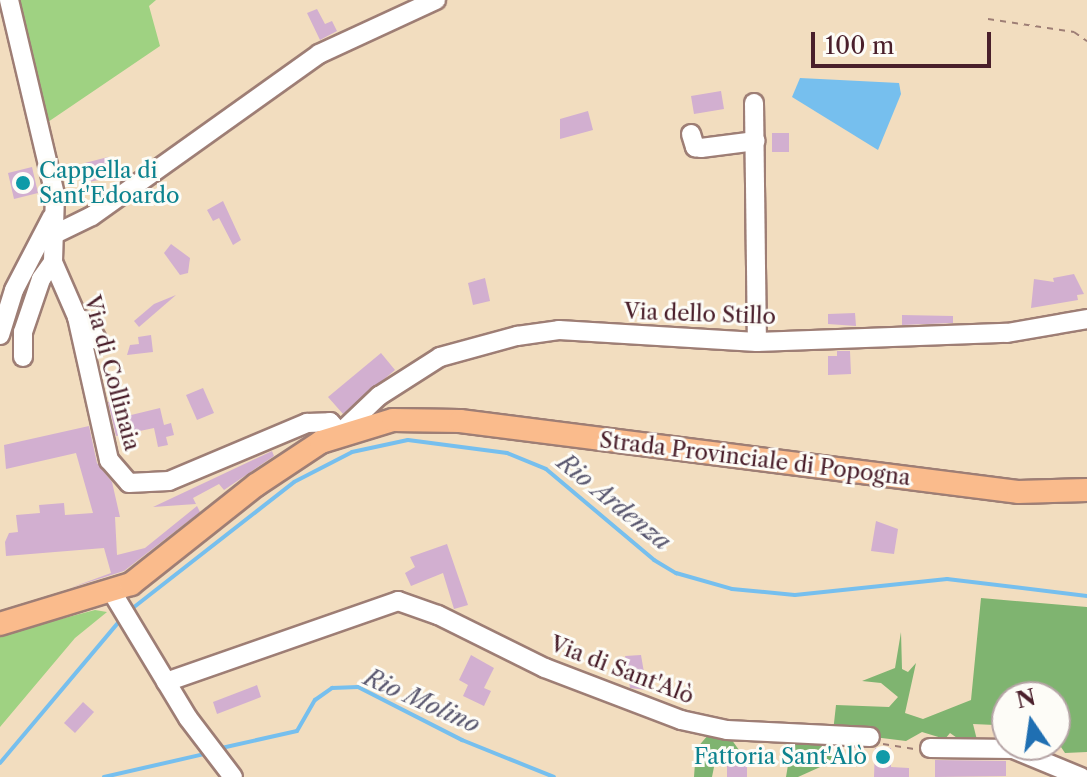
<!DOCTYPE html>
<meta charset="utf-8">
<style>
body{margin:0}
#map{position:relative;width:1087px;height:777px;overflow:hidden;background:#f2ddbf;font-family:"Libre Caslon Text",serif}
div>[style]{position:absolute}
.green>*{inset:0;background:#9fd282}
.forest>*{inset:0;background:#7fb470}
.water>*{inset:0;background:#76bfee}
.stream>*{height:4px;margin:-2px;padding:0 2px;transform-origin:2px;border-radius:2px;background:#76bfee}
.building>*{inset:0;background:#d2afd0}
.path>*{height:2px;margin-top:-1px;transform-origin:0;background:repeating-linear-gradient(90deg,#9e7e75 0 6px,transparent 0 12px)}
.roads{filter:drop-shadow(2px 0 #9e7e75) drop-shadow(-2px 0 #9e7e75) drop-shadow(0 2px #9e7e75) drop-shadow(0 -2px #9e7e75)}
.minor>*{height:18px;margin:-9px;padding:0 9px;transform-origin:9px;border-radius:9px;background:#fff}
.major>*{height:22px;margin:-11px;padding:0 11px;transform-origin:11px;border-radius:11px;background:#fabb8c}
.dots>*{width:22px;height:22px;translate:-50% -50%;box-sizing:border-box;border:4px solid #fdfcf7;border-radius:50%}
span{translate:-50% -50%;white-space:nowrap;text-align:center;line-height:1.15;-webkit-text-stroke:6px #fdfcf7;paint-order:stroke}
.culture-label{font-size:22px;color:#0d838f}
.left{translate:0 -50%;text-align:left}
.right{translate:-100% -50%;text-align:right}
.street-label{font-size:22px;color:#4a1f2b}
.water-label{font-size:24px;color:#59576f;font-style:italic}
.north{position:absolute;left:991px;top:681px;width:80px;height:80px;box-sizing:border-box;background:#fdfcf7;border:2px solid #b5a4a5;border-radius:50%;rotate:347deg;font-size:22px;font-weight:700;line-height:32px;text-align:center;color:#4a1f2b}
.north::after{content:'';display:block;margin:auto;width:28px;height:36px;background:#1f6fb2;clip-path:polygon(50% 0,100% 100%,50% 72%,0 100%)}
.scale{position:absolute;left:811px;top:32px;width:180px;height:36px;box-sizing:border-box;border:4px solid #4a1f2b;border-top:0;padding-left:10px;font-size:24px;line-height:28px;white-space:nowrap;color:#4a1f2b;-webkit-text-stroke:6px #fdfcf7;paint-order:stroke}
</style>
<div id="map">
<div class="green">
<i style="clip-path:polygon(13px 0,156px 0,149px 6px,160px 46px,45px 124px)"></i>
<i style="clip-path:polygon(95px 610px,107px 612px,75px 638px,0 727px,0 635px)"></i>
</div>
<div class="forest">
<i style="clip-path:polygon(981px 598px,1087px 607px,1087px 752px,1065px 753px,1055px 738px,1055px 697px,1007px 697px,1007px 716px,995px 725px,973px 724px,977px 740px,960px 740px,950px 733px,945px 739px,922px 732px,906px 741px,833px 732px,836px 705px,889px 707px,898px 697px,881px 683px,862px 681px,895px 668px,901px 632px,902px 669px,908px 672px,916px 663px,905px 713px,923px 719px,971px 700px)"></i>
<i style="clip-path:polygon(709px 734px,729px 736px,739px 750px,716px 757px,712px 777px,694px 777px,696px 749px)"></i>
<i style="clip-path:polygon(791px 739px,821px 741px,838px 759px,798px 777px,786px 777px,789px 759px,783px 746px)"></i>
</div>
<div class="water">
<i style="clip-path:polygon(800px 78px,899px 83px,901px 94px,878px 150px,792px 97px)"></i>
</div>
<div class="stream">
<i style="left:129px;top:611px;width:209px;rotate:-38deg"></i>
<i style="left:294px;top:482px;width:65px;rotate:-27.3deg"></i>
<i style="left:352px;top:452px;width:57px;rotate:-12.1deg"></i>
<i style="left:408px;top:440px;width:100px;rotate:7.5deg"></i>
<i style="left:507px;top:453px;width:42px;rotate:22.3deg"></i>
<i style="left:546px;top:469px;width:141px;rotate:40.1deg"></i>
<i style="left:654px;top:560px;width:26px;rotate:31deg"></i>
<i style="left:676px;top:573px;width:58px;rotate:15.9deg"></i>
<i style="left:732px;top:589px;width:63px;rotate:5.4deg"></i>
<i style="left:795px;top:595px;width:153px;rotate:-6deg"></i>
<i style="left:947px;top:579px;width:141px;rotate:6.9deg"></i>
<i style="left:217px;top:749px;width:82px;rotate:-12.7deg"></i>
<i style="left:297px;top:731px;width:36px;rotate:-60deg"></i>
<i style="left:315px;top:700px;width:21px;rotate:-35deg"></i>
<i style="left:332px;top:688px;width:26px;rotate:-2deg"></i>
<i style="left:358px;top:687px;width:117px;rotate:27deg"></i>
<i style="left:462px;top:740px;width:99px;rotate:21.9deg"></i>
<i style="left:0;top:763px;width:191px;rotate:-49.9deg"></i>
<i style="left:104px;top:777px;width:108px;rotate:-12.9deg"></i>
</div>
<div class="building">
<i style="clip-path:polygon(317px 9px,325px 24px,332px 21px,337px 31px,320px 40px,307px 13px)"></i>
<i style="clip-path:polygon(721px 91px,724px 109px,694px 114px,691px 96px)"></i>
<i style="clip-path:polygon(588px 111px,593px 130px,560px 139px,560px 119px)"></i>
<i style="clip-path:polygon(772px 133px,789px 133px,789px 152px,772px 152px)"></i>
<i style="clip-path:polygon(108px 157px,113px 177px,89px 182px,85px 163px)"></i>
<i style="clip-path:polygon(32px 167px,38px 193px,14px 199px,8px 173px)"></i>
<i style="clip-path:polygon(223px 201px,241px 240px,233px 245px,219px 218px,213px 221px,207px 210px)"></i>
<i style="clip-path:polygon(171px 244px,190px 258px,188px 273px,180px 275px,164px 253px)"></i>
<i style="clip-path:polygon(1074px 274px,1084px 294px,1077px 295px,1078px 300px,1031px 308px,1034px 279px,1054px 282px,1053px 278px)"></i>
<i style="clip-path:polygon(485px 278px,490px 301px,473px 305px,468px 283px)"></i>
<i style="clip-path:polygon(176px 295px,139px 327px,134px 321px,154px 304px)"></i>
<i style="clip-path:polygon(855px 313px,856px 326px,828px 324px,828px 314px)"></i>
<i style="clip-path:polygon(902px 315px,953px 316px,953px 323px,902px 325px)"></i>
<i style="clip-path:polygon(151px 335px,153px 352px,127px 355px,130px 345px,139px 344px,138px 337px)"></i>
<i style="clip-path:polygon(837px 351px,850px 351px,851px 374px,828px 375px,828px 356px,837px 356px)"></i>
<i style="clip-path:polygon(381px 353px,395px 370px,343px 414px,328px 397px)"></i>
<i style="clip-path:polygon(203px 388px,214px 413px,197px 420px,186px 395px)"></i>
<i style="clip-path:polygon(124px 400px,127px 416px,160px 408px,164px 425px,171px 423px,174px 435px,166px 437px,168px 445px,158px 447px,154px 428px,116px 436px,108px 402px)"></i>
<i style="clip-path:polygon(89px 426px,97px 463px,112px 482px,120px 517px,115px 517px,117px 555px,145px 548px,197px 506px,200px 512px,124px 571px,70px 588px,111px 573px,104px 548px,6px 556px,5px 542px,9px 533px,18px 532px,16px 515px,40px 513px,39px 505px,64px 503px,65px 515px,93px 513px,76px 453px,6px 469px,4px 445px)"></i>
<i style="clip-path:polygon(272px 451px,274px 456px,224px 490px,219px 484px,193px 498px,196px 504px,153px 507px)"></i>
<i style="clip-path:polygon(876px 521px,898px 529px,894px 554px,871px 551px)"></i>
<i style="clip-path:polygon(447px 544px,468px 605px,454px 609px,443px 573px,411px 586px,405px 573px,415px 567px,410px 557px)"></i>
<i style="clip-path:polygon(471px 655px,494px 668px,484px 688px,491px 691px,484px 706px,463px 696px,468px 685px,459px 680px)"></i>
<i style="clip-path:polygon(641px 655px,647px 690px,630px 688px,625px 656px)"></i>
<i style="clip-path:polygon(257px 685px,261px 697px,217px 714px,213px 702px)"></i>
<i style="clip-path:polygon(83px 702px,94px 712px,75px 733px,64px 723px)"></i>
<i style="clip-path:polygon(875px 748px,891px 748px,891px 767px,909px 768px,909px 777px,874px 777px)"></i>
<i style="clip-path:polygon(727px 760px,747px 761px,747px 777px,727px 777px)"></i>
<i style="clip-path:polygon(935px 760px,1006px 761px,1006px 776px,935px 777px)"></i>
</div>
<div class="path">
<i style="left:988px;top:19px;width:87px;rotate:8.6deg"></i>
<i style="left:1074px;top:32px;width:16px;rotate:35deg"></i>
<i style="left:883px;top:744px;width:33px;rotate:9deg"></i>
</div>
<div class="roads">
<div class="minor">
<i style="left:9px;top:0;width:199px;rotate:76.7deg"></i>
<i style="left:55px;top:194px;width:68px;rotate:91.7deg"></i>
<i style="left:53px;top:262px;width:60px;rotate:66.4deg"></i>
<i style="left:77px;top:317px;width:147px;rotate:77.4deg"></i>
<i style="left:109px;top:460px;width:30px;rotate:49deg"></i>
<i style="left:129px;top:483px;width:40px;rotate:-2.9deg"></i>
<i style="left:169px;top:481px;width:150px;rotate:-22.8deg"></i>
<i style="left:307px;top:423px;width:23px;rotate:-2deg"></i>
<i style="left:330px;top:422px;width:15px;rotate:48deg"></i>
<i style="left:340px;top:433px;width:54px;rotate:-43.5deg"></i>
<i style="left:379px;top:396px;width:72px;rotate:-32.6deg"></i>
<i style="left:440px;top:357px;width:80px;rotate:-15.3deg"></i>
<i style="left:517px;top:336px;width:42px;rotate:-8.1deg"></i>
<i style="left:559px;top:330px;width:198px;rotate:3.5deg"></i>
<i style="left:757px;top:342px;width:250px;rotate:-2.1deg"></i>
<i style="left:1007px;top:333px;width:81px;rotate:-9.9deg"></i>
<i style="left:754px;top:103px;width:239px;rotate:89.3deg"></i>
<i style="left:691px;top:134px;width:14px;rotate:73deg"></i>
<i style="left:695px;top:147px;width:6px;rotate:9deg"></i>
<i style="left:701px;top:148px;width:55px;rotate:-7.3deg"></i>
<i style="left:53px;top:235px;width:43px;rotate:-26deg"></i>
<i style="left:92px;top:216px;width:279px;rotate:-35.5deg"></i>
<i style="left:319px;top:54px;width:129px;rotate:-24.8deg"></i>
<i style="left:77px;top:317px;width:13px;rotate:29deg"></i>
<i style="left:88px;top:323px;width:19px;rotate:62deg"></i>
<i style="left:0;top:335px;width:47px;rotate:-72.7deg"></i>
<i style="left:14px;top:290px;width:82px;rotate:-62.5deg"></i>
<i style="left:23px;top:357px;width:25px;rotate:-90deg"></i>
<i style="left:23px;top:332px;width:56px;rotate:-71.2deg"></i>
<i style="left:41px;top:279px;width:21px;rotate:-55deg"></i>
<i style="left:112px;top:592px;width:147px;rotate:58.9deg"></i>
<i style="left:188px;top:718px;width:74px;rotate:52.7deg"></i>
<i style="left:166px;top:682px;width:246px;rotate:-19.2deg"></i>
<i style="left:398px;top:601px;width:42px;rotate:19.3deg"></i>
<i style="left:438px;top:615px;width:119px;rotate:26.4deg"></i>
<i style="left:545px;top:668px;width:146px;rotate:20.9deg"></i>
<i style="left:681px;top:720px;width:47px;rotate:12.3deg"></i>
<i style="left:727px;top:730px;width:143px;rotate:2.8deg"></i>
<i style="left:930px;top:748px;width:83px;rotate:0.7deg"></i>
<i style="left:1013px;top:749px;width:74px;rotate:22.4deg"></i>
</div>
<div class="major">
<i style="left:0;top:624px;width:137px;rotate:-17deg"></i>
<i style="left:131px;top:584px;width:159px;rotate:-38.4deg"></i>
<i style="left:256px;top:485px;width:78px;rotate:-33.5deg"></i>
<i style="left:321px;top:442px;width:75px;rotate:-17deg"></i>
<i style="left:393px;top:420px;width:67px;rotate:0.9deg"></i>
<i style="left:460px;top:421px;width:562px;rotate:7.25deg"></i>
<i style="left:1018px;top:492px;width:69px;rotate:-1.7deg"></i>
</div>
</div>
<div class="dots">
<i style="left:23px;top:183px;background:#0f9aa8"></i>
<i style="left:883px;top:757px;background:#0f9aa8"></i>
</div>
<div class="culture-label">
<span class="left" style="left:39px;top:183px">Cappella di<br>Sant'Edoardo</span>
<span class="right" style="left:867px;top:757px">Fattoria Sant'Alò</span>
</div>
<div class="street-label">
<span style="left:700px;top:314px;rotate:2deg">Via dello Stillo</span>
<span style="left:112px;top:373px;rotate:75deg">Via di Collinaia</span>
<span style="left:755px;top:459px;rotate:7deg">Strada Provinciale di Popogna</span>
<span style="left:622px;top:670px;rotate:21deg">Via di Sant'Alò</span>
</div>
<div class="water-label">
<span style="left:614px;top:502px;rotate:39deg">Rio Ardenza</span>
<span style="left:422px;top:701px;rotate:24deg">Rio Molino</span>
</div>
<div class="north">N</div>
<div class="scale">100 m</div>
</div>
